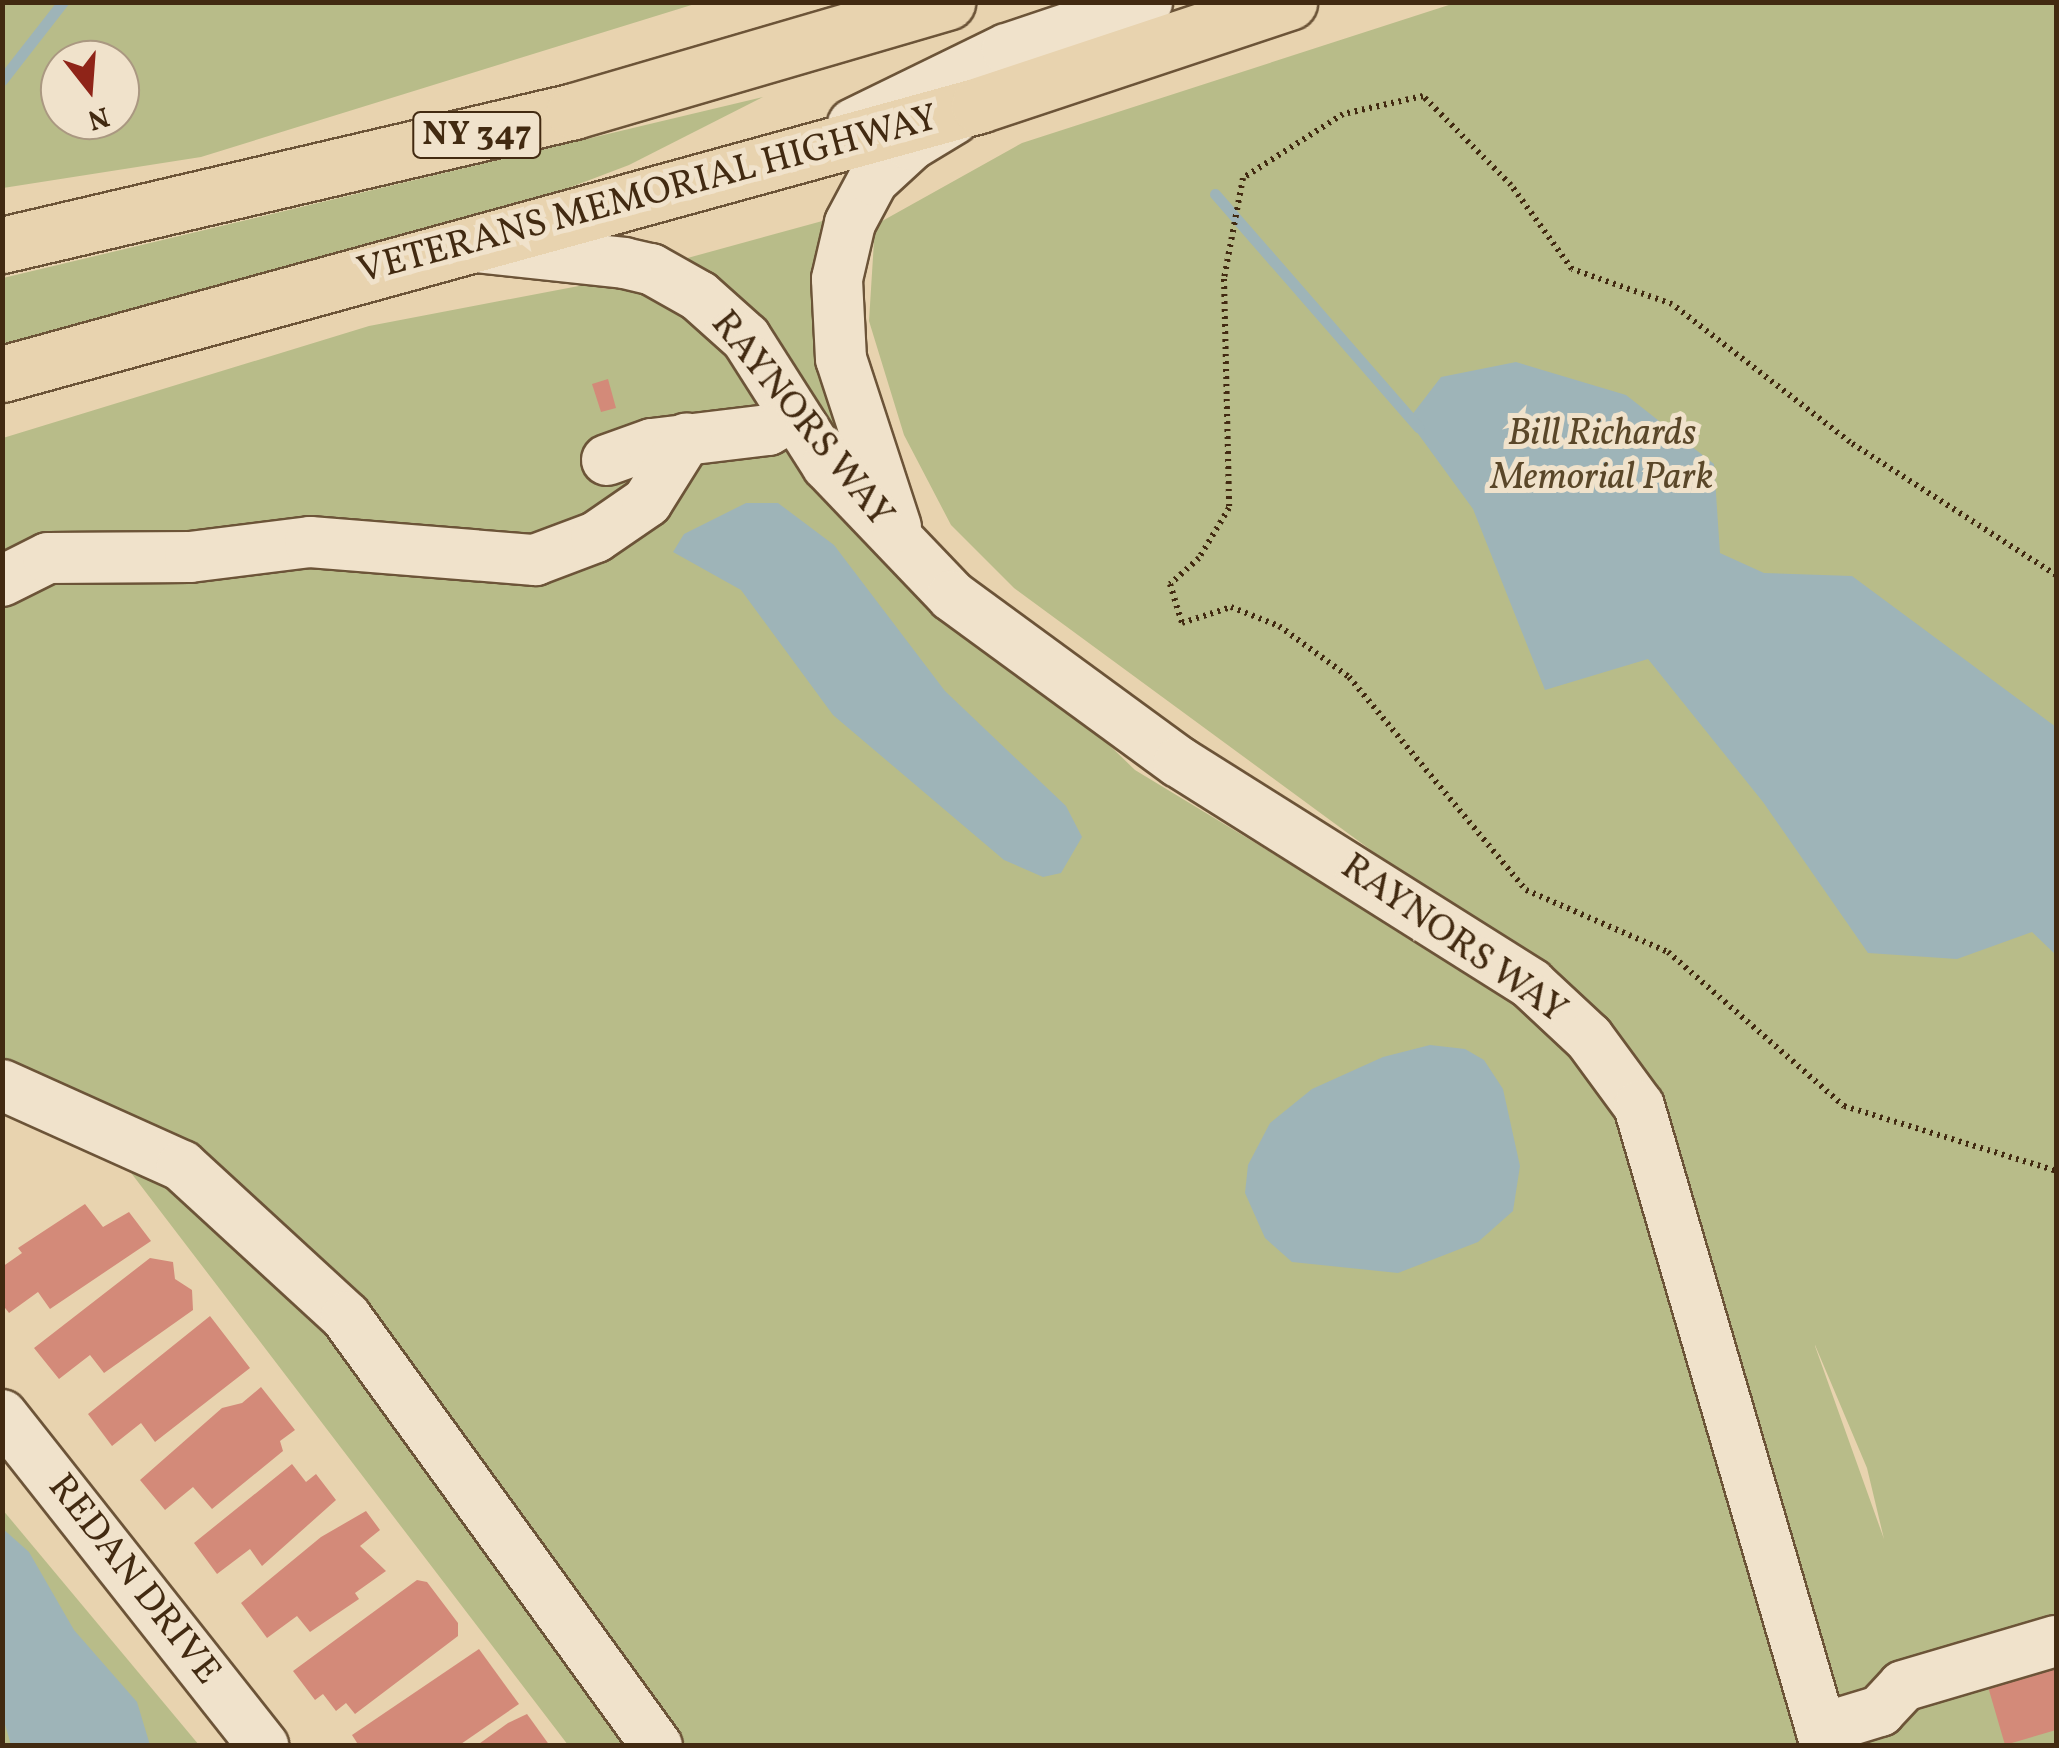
<!DOCTYPE html>
<style>
body{margin:0}
#map{position:relative;width:2059px;height:1748px;overflow:hidden;background:#e8d3af;font-family:Vollkorn,serif}
div>[style]{position:absolute}
.green>*{inset:0;background:#b8bc89}
.water>*{inset:0;background:#9eb4b8}
.stream>*{height:11px;margin:-5.5px;padding:0 5.5px;transform-origin:5.5px;border-radius:5.5px;background:#9eb4b8}
.building>*{inset:0;background:#d38a79}
.path>*{height:6px;margin-top:-3px;transform-origin:0;background:repeating-linear-gradient(90deg,#422a11 0 2.5px,transparent 0 7.5px)}
.roads{filter:drop-shadow(2px 0 #6c5438) drop-shadow(-2px 0 #6c5438) drop-shadow(0 2px #6c5438) drop-shadow(0 -2px #6c5438)}
.minor>*{height:50px;margin:-25px;padding:0 25px;transform-origin:25px;border-radius:25px;background:#f0e2cb}
.highway>*{height:55px;margin:-27.5px;padding:0 27.5px;transform-origin:27.5px;border-radius:27.5px;background:#e8d3af}
span{translate:-50% -50%;white-space:nowrap;text-align:center;line-height:1.15;-webkit-text-stroke:10px #f0e2cb;paint-order:stroke}
.shield-label span{padding:2px 8px;background:#f0e2cb;border:2px solid;border-radius:8px;-webkit-text-stroke-width:0}
.shield-label{font-size:35px;color:#422a11;font-weight:700}
.street-label{font-size:38px;color:#422a11}
.park-label{font-size:38px;color:#5a4729;font-style:italic}
.frame{position:absolute;inset:0;border:5px solid #422a11;pointer-events:none}
.north{position:absolute;left:40px;top:40px;width:100px;height:100px;box-sizing:border-box;background:#f0e2cb;border:2px solid #aa9881;border-radius:50%;rotate:163deg;font-size:28px;font-weight:700;line-height:40px;text-align:center;color:#422a11}
.north::after{content:'';display:block;margin:auto;width:35px;height:45px;background:#8f2418;clip-path:polygon(50% 0,100% 100%,50% 72%,0 100%)}
</style>
<div id="map">
<div class="green">
<i style="clip-path:polygon(evenodd,3px 2px,698px 2px,698px 3px,201px 157px,3px 188px,3px 2px,60px 60px,120px 60px,120px 120px,60px 120px,60px 60px)"></i>
<i style="clip-path:polygon(evenodd,1455px 3px,2056px 3px,2056px 1745px,568px 1745px,109px 1144px,3px 1100px,3px 438px,369px 326px,626px 277px,703px 314px,825px 470px,1135px 770px,1628px 1069px,1549px 981px,1014px 588px,951px 525px,904px 435px,869px 321px,875px 225px,1022px 143px,1455px 3px,1815px 1345px,1867px 1468px,1884px 1539px,1815px 1346px,1815px 1345px)"></i>
<i style="clip-path:polygon(763px 97px,629px 165px,529px 203px,3px 355px,3px 278px)"></i>
<i style="clip-path:polygon(837px 217px,870px 493px,662px 265px)"></i>
<i style="clip-path:polygon(2px 1509px,199px 1745px,3px 1745px)"></i>
</div>
<div class="water">
<i style="clip-path:polygon(1516px 362px,1626px 395px,1714px 464px,1720px 553px,1764px 573px,1852px 576px,2056px 727px,2056px 955px,2032px 932px,1957px 959px,1868px 953px,1763px 802px,1648px 659px,1545px 690px,1473px 509px,1408px 420px,1441px 377px)"></i>
<i style="clip-path:polygon(746px 503px,778px 503px,834px 545px,945px 691px,1066px 806px,1082px 837px,1061px 873px,1043px 877px,1004px 860px,833px 715px,741px 590px,673px 552px,684px 534px)"></i>
<i style="clip-path:polygon(1430px 1045px,1465px 1049px,1484px 1060px,1503px 1089px,1520px 1166px,1513px 1211px,1478px 1242px,1398px 1273px,1292px 1262px,1265px 1238px,1245px 1193px,1248px 1165px,1270px 1123px,1312px 1089px,1383px 1057px)"></i>
<i style="clip-path:polygon(2px 1528px,29px 1552px,74px 1630px,137px 1702px,150px 1745px,11px 1745px,2px 1714px)"></i>
</div>
<div class="stream">
<i style="left:2px;top:80px;width:99px;rotate:-52deg"></i>
<i style="left:1215px;top:194px;width:310px;rotate:48.9deg"></i>
</div>
<div class="building">
<i style="clip-path:polygon(608px 379px,616px 408px,601px 412px,592px 384px)"></i>
<i style="clip-path:polygon(85px 1204px,103px 1227px,129px 1212px,151px 1241px,50px 1309px,38px 1292px,9px 1313px,2px 1304px,2px 1267px,22px 1253px,18px 1248px)"></i>
<i style="clip-path:polygon(150px 1258px,173px 1262px,175px 1279px,192px 1290px,193px 1310px,104px 1373px,90px 1355px,59px 1379px,34px 1348px)"></i>
<i style="clip-path:polygon(210px 1316px,250px 1368px,155px 1442px,141px 1423px,112px 1446px,88px 1414px)"></i>
<i style="clip-path:polygon(261px 1387px,295px 1430px,280px 1441px,283px 1451px,212px 1509px,193px 1487px,165px 1510px,140px 1480px,222px 1408px,242px 1403px)"></i>
<i style="clip-path:polygon(292px 1464px,306px 1482px,316px 1474px,336px 1500px,262px 1566px,250px 1549px,217px 1574px,194px 1543px)"></i>
<i style="clip-path:polygon(366px 1511px,380px 1530px,360px 1546px,386px 1571px,355px 1593px,359px 1599px,310px 1632px,297px 1616px,267px 1638px,241px 1603px,321px 1537px)"></i>
<i style="clip-path:polygon(417px 1580px,427px 1582px,458px 1623px,458px 1636px,355px 1714px,346px 1703px,336px 1711px,323px 1694px,315px 1700px,293px 1671px)"></i>
<i style="clip-path:polygon(479px 1649px,519px 1704px,458px 1746px,359px 1746px,352px 1735px)"></i>
<i style="clip-path:polygon(2056px 1653px,2056px 1730px,2005px 1745px,1984px 1673px)"></i>
<i style="clip-path:polygon(527px 1714px,550px 1746px,476px 1746px,508px 1723px)"></i>
</div>
<div class="path">
<i style="left:2056px;top:575px;width:245px;rotate:-147.2deg"></i>
<i style="left:1850px;top:442px;width:225px;rotate:-142.2deg"></i>
<i style="left:1672px;top:304px;width:106px;rotate:-160.7deg"></i>
<i style="left:1572px;top:269px;width:104px;rotate:-126deg"></i>
<i style="left:1511px;top:185px;width:125px;rotate:-134.7deg"></i>
<i style="left:1423px;top:96px;width:82px;rotate:167.3deg"></i>
<i style="left:1343px;top:114px;width:119px;rotate:147.4deg"></i>
<i style="left:1243px;top:178px;width:103px;rotate:100.7deg"></i>
<i style="left:1224px;top:279px;width:229px;rotate:88.7deg"></i>
<i style="left:1229px;top:508px;width:58px;rotate:121deg"></i>
<i style="left:1199px;top:558px;width:39px;rotate:138deg"></i>
<i style="left:1170px;top:584px;width:41px;rotate:72.9deg"></i>
<i style="left:1182px;top:623px;width:52px;rotate:-18.1deg"></i>
<i style="left:1231px;top:607px;width:52px;rotate:21.6deg"></i>
<i style="left:1279px;top:626px;width:87px;rotate:36.1deg"></i>
<i style="left:1349px;top:677px;width:277px;rotate:50.3deg"></i>
<i style="left:1526px;top:890px;width:155px;rotate:23.6deg"></i>
<i style="left:1668px;top:952px;width:234px;rotate:41.2deg"></i>
<i style="left:1844px;top:1106px;width:222px;rotate:17deg"></i>
</div>
<div class="roads">
<div class="minor">
<i style="left:853px;top:124px;width:171px;rotate:-26deg"></i>
<i style="left:1007px;top:49px;width:148px;rotate:-18.6deg"></i>
<i style="left:475px;top:247px;width:150px;rotate:6.1deg"></i>
<i style="left:624px;top:263px;width:28px;rotate:13deg"></i>
<i style="left:651px;top:269px;width:55px;rotate:29.4deg"></i>
<i style="left:699px;top:296px;width:63px;rotate:41.8deg"></i>
<i style="left:746px;top:338px;width:151px;rotate:57.5deg"></i>
<i style="left:827px;top:465px;width:181px;rotate:46.3deg"></i>
<i style="left:952px;top:596px;width:281px;rotate:36.2deg"></i>
<i style="left:1179px;top:762px;width:416px;rotate:32.2deg"></i>
<i style="left:1531px;top:984px;width:79px;rotate:43deg"></i>
<i style="left:1589px;top:1038px;width:84px;rotate:53.7deg"></i>
<i style="left:1639px;top:1106px;width:667px;rotate:73.71deg"></i>
<i style="left:607px;top:460px;width:48px;rotate:-19.6deg"></i>
<i style="left:652px;top:444px;width:117px;rotate:-6.9deg"></i>
<i style="left:768px;top:430px;width:30px;rotate:-30deg"></i>
<i style="left:896px;top:527px;width:177px;rotate:-108.1deg"></i>
<i style="left:841px;top:359px;width:80px;rotate:-92.9deg"></i>
<i style="left:837px;top:279px;width:57px;rotate:-76.9deg"></i>
<i style="left:850px;top:223px;width:49px;rotate:-61.9deg"></i>
<i style="left:873px;top:180px;width:52px;rotate:-42.6deg"></i>
<i style="left:911px;top:145px;width:50px;rotate:-31.2deg"></i>
<i style="left:2px;top:581px;width:51px;rotate:-26.6deg"></i>
<i style="left:48px;top:558px;width:142px;rotate:-0.4deg"></i>
<i style="left:190px;top:557px;width:121px;rotate:-7.1deg"></i>
<i style="left:310px;top:542px;width:226px;rotate:4.6deg"></i>
<i style="left:535px;top:560px;width:65px;rotate:-20.7deg"></i>
<i style="left:596px;top:537px;width:62px;rotate:-34.5deg"></i>
<i style="left:647px;top:502px;width:75px;rotate:-58deg"></i>
<i style="left:2px;top:1085px;width:197px;rotate:24.2deg"></i>
<i style="left:182px;top:1166px;width:223px;rotate:42.6deg"></i>
<i style="left:346px;top:1317px;width:530px;rotate:54.06deg"></i>
<i style="left:2px;top:1415px;width:422px;rotate:51.7deg"></i>
<i style="left:1821px;top:1729px;width:62px;rotate:-17deg"></i>
<i style="left:1880px;top:1711px;width:34px;rotate:-47deg"></i>
<i style="left:1903px;top:1686px;width:159px;rotate:-16.4deg"></i>
</div>
<div class="highway">
<i style="left:2px;top:245px;width:587px;rotate:-13.18deg"></i>
<i style="left:574px;top:111px;width:389px;rotate:-16.3deg"></i>
<i style="left:2px;top:374px;width:1013px;rotate:-15.39deg"></i>
<i style="left:979px;top:105px;width:327px;rotate:-18.4deg"></i>
</div>
</div>
<div class="shield-label">
<span style="left:477px;top:135px">NY 347</span>
</div>
<div class="street-label">
<span style="left:648px;top:196px;rotate:-15deg">VETERANS MEMORIAL HIGHWAY</span>
<span style="left:801px;top:420px;rotate:51deg">RAYNORS WAY</span>
<span style="left:1453px;top:940px;rotate:35deg">RAYNORS WAY</span>
<span style="left:133px;top:1580px;rotate:52deg">REDAN DRIVE</span>
</div>
<div class="park-label">
<span style="left:1602px;top:457px">Bill Richards<br>Memorial Park</span>
</div>
<div class="frame"></div>
<div class="north">N</div>
</div>
